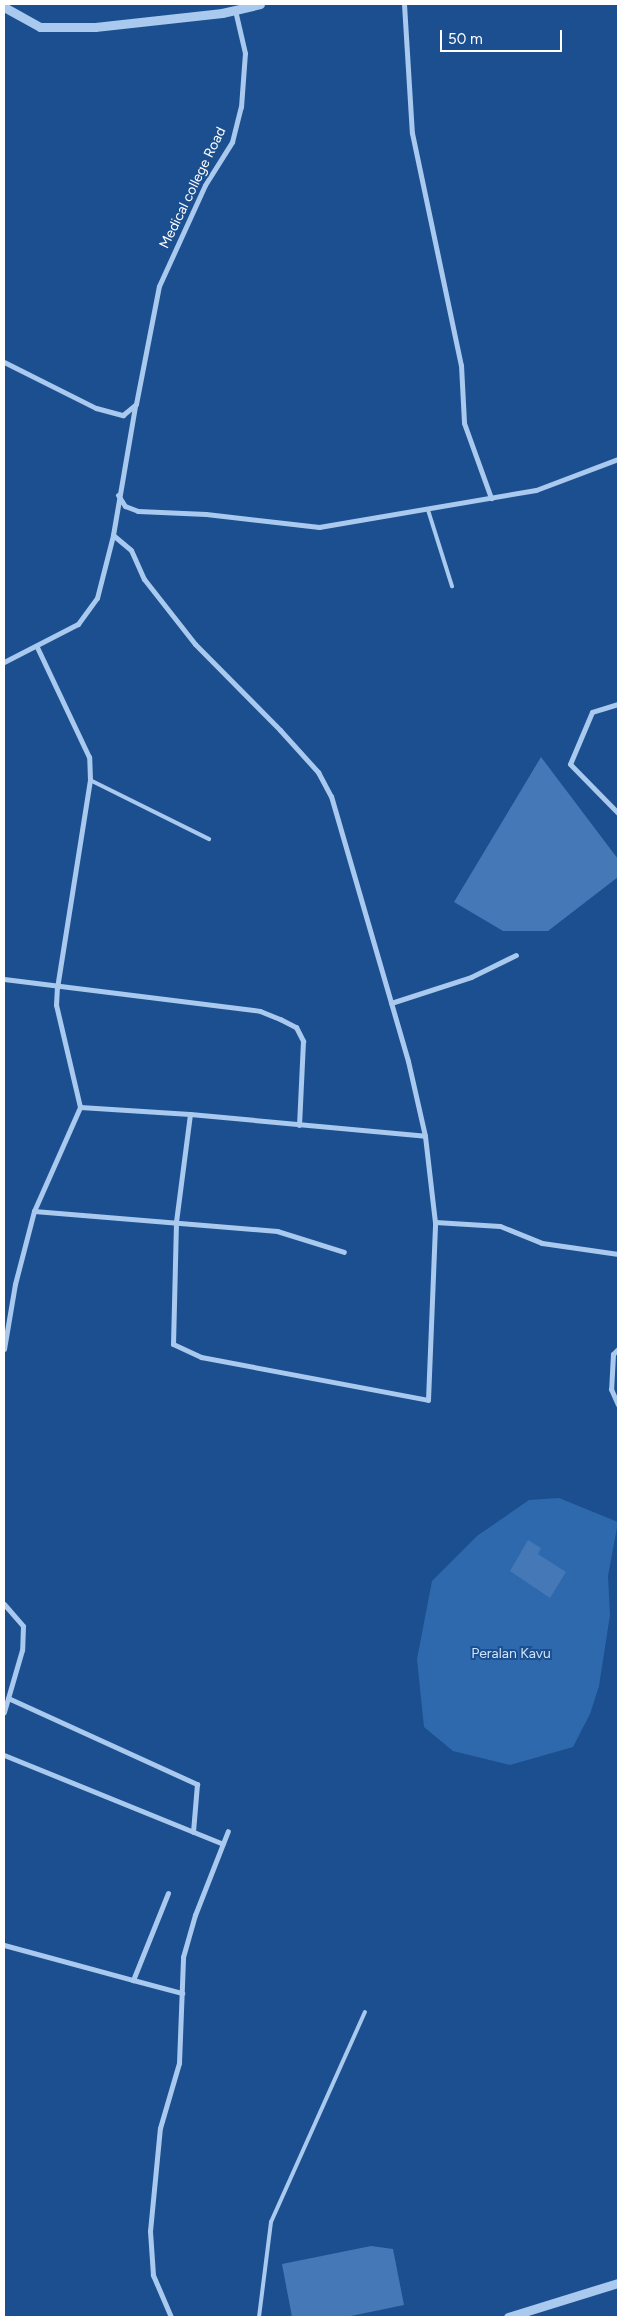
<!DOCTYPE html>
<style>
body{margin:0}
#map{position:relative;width:622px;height:2321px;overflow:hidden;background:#1b4f8f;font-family:Figtree,sans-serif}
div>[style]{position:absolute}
.green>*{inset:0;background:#2e69ad}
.building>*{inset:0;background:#4478b7}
.service>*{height:4px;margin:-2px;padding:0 2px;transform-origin:2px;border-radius:2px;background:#a9c9ee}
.minor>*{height:5px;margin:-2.5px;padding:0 2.5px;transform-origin:2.5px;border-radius:2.5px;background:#a9c9ee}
.tertiary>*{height:9px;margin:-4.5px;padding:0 4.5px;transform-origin:4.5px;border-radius:4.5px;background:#a9c9ee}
span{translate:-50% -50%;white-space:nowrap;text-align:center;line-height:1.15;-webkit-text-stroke:4px #1b4f8f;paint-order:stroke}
.street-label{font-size:14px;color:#fff}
.park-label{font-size:14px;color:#cfe3fa}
.frame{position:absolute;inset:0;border:5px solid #fff;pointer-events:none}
.scale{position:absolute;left:440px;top:30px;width:122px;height:22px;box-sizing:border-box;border:2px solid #fff;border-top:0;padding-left:6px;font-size:15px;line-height:18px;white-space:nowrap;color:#fff;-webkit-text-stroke:4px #1b4f8f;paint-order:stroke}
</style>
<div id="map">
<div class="green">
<i style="clip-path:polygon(559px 1498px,618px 1522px,608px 1576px,610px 1615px,599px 1686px,590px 1714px,573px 1747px,510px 1765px,453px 1751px,424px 1727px,417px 1659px,432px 1581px,477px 1536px,529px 1500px)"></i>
</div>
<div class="building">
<i style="clip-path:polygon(541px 757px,618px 859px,618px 877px,548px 931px,503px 931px,454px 902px)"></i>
<i style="clip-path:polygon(528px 1540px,541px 1548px,538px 1554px,566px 1572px,550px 1598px,510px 1571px)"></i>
<i style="clip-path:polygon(371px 2246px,393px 2249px,404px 2305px,346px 2317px,292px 2317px,282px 2264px)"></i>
</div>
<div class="service">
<i style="left:428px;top:510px;width:80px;rotate:72.5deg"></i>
<i style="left:90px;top:780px;width:133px;rotate:26.4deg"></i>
<i style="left:259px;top:2317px;width:96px;rotate:-82.8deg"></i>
<i style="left:271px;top:2222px;width:230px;rotate:-65.9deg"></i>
</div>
<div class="minor">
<i style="left:404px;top:4px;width:129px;rotate:86.5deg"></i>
<i style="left:412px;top:133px;width:237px;rotate:78.1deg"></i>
<i style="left:461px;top:365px;width:58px;rotate:87deg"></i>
<i style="left:464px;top:423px;width:80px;rotate:70.2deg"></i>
<i style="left:4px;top:362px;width:103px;rotate:26.6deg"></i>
<i style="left:96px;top:408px;width:28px;rotate:15deg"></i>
<i style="left:123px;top:415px;width:17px;rotate:-40deg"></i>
<i style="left:136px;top:404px;width:120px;rotate:-79deg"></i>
<i style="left:159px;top:286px;width:111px;rotate:-65.5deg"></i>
<i style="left:205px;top:185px;width:51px;rotate:-57.9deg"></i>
<i style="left:232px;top:142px;width:36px;rotate:-76deg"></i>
<i style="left:241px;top:107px;width:54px;rotate:-85.8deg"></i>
<i style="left:245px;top:53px;width:44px;rotate:-103.1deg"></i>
<i style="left:118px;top:495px;width:13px;rotate:58deg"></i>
<i style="left:125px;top:506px;width:14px;rotate:21deg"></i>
<i style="left:138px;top:511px;width:68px;rotate:2.5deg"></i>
<i style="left:206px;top:514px;width:114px;rotate:6.6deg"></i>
<i style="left:319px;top:527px;width:220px;rotate:-9.7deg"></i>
<i style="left:536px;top:490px;width:88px;rotate:-20.7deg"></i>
<i style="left:113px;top:535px;width:23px;rotate:40deg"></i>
<i style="left:131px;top:550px;width:32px;rotate:66deg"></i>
<i style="left:144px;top:579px;width:83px;rotate:51.9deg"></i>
<i style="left:195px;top:644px;width:121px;rotate:45.3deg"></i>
<i style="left:280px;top:730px;width:57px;rotate:47.9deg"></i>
<i style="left:318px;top:772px;width:27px;rotate:62deg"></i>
<i style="left:331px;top:796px;width:276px;rotate:73.8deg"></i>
<i style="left:408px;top:1061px;width:77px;rotate:77.2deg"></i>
<i style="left:425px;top:1136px;width:87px;rotate:83.4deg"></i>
<i style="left:435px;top:1222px;width:65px;rotate:3.5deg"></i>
<i style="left:500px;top:1226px;width:45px;rotate:22deg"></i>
<i style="left:542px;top:1243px;width:77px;rotate:8.2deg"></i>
<i style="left:4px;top:662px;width:83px;rotate:-27.2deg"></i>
<i style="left:78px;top:624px;width:32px;rotate:-54deg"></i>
<i style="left:97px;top:598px;width:65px;rotate:-75.7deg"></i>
<i style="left:113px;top:535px;width:131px;rotate:-80.3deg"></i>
<i style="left:618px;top:704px;width:27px;rotate:163deg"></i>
<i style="left:592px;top:712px;width:56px;rotate:112.9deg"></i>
<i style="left:570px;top:764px;width:69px;rotate:45.6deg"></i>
<i style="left:4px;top:979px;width:258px;rotate:7.1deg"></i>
<i style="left:260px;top:1011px;width:22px;rotate:22deg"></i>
<i style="left:280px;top:1019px;width:18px;rotate:27deg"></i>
<i style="left:296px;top:1027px;width:16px;rotate:63deg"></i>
<i style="left:303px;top:1041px;width:84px;rotate:92.7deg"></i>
<i style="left:391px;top:1003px;width:84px;rotate:-18deg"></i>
<i style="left:471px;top:977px;width:50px;rotate:-26.1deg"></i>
<i style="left:80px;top:1107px;width:110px;rotate:3.6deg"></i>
<i style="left:190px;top:1114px;width:109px;rotate:97.4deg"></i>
<i style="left:176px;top:1222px;width:122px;rotate:91.4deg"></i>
<i style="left:173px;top:1344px;width:31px;rotate:25deg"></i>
<i style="left:201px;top:1357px;width:231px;rotate:10.7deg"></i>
<i style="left:428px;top:1400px;width:178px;rotate:-87.7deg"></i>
<i style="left:190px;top:1114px;width:236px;rotate:5.3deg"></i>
<i style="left:34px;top:1211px;width:244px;rotate:4.7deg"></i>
<i style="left:277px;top:1231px;width:70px;rotate:17.4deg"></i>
<i style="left:4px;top:1349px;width:66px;rotate:-80.4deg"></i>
<i style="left:15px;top:1284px;width:75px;rotate:-75.4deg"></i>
<i style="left:34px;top:1211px;width:114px;rotate:-66.1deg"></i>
<i style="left:80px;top:1107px;width:105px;rotate:-103.2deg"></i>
<i style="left:56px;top:1005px;width:17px;rotate:-87deg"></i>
<i style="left:57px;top:988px;width:211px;rotate:-81deg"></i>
<i style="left:90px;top:780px;width:23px;rotate:-92deg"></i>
<i style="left:89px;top:757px;width:122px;rotate:-115.3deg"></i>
<i style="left:618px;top:1349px;width:7px;rotate:135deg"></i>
<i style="left:613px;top:1354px;width:35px;rotate:93deg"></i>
<i style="left:611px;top:1389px;width:17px;rotate:66deg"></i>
<i style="left:4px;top:1604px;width:29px;rotate:49deg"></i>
<i style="left:23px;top:1626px;width:24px;rotate:92deg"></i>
<i style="left:22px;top:1650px;width:65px;rotate:106.2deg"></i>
<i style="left:8px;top:1698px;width:208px;rotate:24.5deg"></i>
<i style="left:197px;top:1784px;width:48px;rotate:94.8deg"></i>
<i style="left:4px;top:1755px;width:236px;rotate:22.1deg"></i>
<i style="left:168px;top:1893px;width:94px;rotate:111.9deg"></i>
<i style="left:133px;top:1980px;width:51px;rotate:14.9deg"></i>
<i style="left:4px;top:1945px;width:134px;rotate:15.2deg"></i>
<i style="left:171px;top:2317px;width:46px;rotate:-113.2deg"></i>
<i style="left:153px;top:2275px;width:44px;rotate:-93.9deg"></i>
<i style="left:150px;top:2231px;width:103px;rotate:-84.5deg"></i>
<i style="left:160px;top:2128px;width:68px;rotate:-73.7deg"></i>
<i style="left:179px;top:2063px;width:106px;rotate:-87.8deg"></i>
<i style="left:183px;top:1957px;width:44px;rotate:-74.1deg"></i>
<i style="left:195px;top:1915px;width:90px;rotate:-68.6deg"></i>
</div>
<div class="tertiary">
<i style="left:4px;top:7px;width:41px;rotate:29.1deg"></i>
<i style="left:40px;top:27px;width:55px"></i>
<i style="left:95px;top:27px;width:128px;rotate:-6.3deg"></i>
<i style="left:222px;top:13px;width:39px;rotate:-13deg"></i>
<i style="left:508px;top:2317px;width:115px;rotate:-17.2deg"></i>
</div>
<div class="street-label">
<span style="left:193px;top:188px;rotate:-64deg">Medical college Road</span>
</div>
<div class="park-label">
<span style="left:511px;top:1654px">Peralan Kavu</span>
</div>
<div class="frame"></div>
<div class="scale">50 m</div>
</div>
